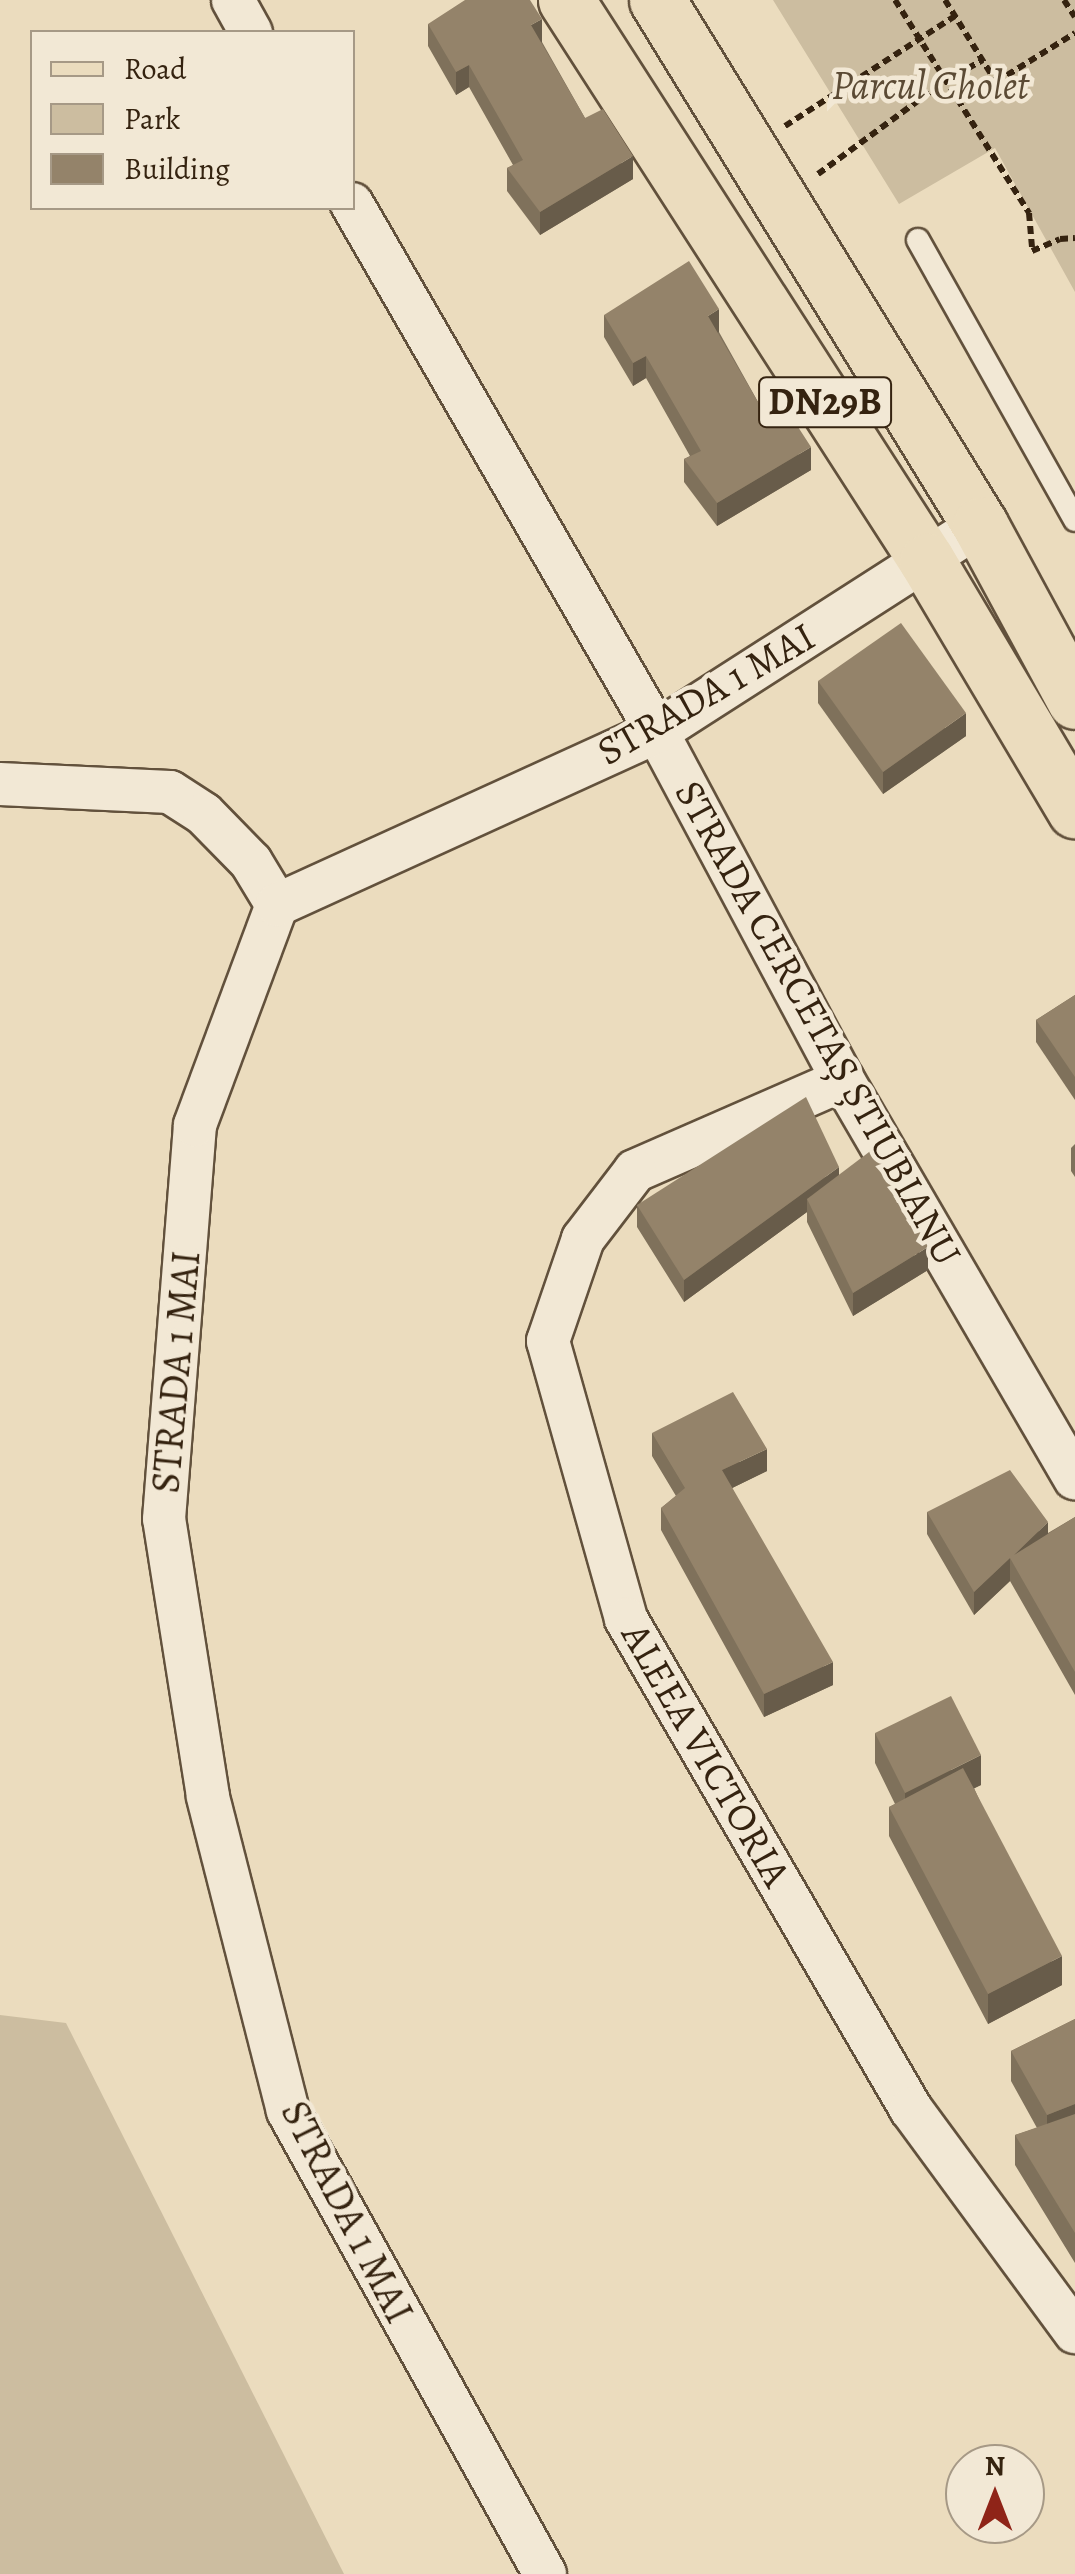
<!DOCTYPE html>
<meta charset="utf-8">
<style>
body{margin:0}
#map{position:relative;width:1075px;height:2574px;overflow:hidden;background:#ebdcbe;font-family:Alegreya,serif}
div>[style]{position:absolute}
.green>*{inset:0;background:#ccbda0}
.path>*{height:6px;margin-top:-3px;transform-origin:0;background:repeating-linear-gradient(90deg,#352310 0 8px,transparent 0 13px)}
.roads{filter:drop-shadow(2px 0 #62513c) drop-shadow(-2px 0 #62513c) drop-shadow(0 2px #62513c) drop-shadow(0 -2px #62513c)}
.service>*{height:22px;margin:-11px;padding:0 11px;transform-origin:11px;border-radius:11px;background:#f2e8d5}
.minor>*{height:42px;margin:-21px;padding:0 21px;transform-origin:21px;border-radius:21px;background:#f2e8d5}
.primary>*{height:55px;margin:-27.5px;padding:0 27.5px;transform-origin:27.5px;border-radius:27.5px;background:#ebdcbe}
.wall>*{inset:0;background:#7f715b}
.shaded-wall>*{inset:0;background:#685c4a}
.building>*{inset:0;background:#94836a}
span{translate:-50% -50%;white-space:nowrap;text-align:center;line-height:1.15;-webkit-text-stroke:9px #f2e8d5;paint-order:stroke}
.shield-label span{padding:2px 8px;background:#f2e8d5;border:2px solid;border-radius:8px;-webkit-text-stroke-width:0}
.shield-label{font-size:38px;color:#352310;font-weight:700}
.park-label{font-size:40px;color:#5b4a34;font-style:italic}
.street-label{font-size:40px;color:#352310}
.legend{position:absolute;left:30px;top:30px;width:325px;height:180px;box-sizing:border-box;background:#f2e8d5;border:2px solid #a69986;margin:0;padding:12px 18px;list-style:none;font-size:30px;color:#352310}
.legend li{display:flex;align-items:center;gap:20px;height:50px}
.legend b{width:50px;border:2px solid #a69986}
.north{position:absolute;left:945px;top:2444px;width:100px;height:100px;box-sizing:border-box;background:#f2e8d5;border:2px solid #a69986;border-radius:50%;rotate:0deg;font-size:28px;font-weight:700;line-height:40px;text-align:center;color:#352310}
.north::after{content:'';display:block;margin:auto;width:35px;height:45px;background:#8f2418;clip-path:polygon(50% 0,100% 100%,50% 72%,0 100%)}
</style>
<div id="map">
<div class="green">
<i style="clip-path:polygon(773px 0,1075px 0,1075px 292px,995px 148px,899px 204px)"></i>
<i style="clip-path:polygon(0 2015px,66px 2023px,344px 2574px,0 2574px)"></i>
</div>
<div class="path">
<i style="left:895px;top:0;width:252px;rotate:57.8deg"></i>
<i style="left:1029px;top:213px;width:38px;rotate:85deg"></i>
<i style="left:1032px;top:251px;width:30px;rotate:-23deg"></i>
<i style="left:1060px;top:239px;width:15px;rotate:-4deg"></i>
<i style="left:945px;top:0;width:97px;rotate:58.1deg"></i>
<i style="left:996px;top:82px;width:93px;rotate:-31.8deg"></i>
<i style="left:1064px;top:0;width:20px;rotate:57deg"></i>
<i style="left:785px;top:126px;width:202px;rotate:-32.9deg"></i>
<i style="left:818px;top:174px;width:157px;rotate:-36.2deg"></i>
<i style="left:945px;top:81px;width:43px;rotate:-28.9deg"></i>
</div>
<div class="roads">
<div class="service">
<i style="left:918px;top:240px;width:321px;rotate:60.7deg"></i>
</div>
<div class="minor">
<i style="left:233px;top:0;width:37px;rotate:61deg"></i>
<i style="left:352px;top:204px;width:610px;rotate:59.99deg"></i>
<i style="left:657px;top:732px;width:395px;rotate:61.9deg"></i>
<i style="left:843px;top:1080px;width:461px;rotate:59.8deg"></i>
<i style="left:0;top:784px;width:170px;rotate:2.7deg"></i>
<i style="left:170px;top:792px;width:40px;rotate:32.9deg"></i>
<i style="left:204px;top:814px;width:67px;rotate:45.6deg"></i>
<i style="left:251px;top:862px;width:50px;rotate:58.8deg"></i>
<i style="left:843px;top:1080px;width:227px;rotate:156.4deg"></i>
<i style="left:635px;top:1171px;width:86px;rotate:127.4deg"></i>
<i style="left:583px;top:1239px;width:108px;rotate:108.9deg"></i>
<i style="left:548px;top:1341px;width:289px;rotate:74.3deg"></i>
<i style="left:626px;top:1619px;width:567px;rotate:59.82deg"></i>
<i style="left:911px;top:2109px;width:277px;rotate:53.7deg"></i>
<i style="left:545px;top:2574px;width:530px;rotate:-119.03deg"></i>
<i style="left:288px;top:2111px;width:325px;rotate:-104.3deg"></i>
<i style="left:208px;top:1796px;width:280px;rotate:-99deg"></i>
<i style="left:164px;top:1519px;width:395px;rotate:-85.5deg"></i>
<i style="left:195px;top:1125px;width:235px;rotate:-69.6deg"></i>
<i style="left:277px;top:905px;width:418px;rotate:-24.5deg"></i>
<i style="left:657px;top:732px;width:384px;rotate:-32.7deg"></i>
</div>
<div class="primary">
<i style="left:566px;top:0;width:667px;rotate:57.24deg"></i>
<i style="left:927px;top:561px;width:290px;rotate:59.3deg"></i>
<i style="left:657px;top:0;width:616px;rotate:58.4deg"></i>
<i style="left:980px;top:525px;width:200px;rotate:61.6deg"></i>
</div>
</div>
<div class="wall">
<i style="clip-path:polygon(428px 24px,542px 42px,585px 118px,633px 179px,540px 235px,507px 191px,507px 168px,513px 165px,469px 87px,456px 95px,428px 46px)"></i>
<i style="clip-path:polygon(604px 315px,719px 332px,762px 409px,811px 470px,717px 526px,684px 482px,684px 459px,690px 456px,646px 378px,633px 386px,604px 337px)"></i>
<i style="clip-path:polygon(818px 681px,966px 736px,883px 794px,818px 703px)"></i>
<i style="clip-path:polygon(1075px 995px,1075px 1100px,1036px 1042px,1036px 1020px)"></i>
<i style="clip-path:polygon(1075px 1144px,1075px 1177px,1071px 1171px,1071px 1148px)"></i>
<i style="clip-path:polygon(839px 1175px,928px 1270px,853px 1316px,807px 1222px,807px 1212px,684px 1302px,637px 1227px,637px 1205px)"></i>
<i style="clip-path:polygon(652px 1433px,767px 1471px,732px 1488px,833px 1685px,764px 1717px,661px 1530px,661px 1508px,676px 1496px,652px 1456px)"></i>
<i style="clip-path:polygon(927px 1512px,1048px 1533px,1075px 1517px,1075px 1695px,1010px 1581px,974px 1615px,927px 1534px)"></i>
<i style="clip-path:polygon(875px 1733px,981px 1785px,974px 1788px,1062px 1985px,988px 2024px,889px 1836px,889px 1807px,895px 1804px,875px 1763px)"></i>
<i style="clip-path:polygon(1075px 2019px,1075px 2263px,1015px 2165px,1015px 2135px,1037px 2128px,1011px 2081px,1011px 2051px)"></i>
</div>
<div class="shaded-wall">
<i style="clip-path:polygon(542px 19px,542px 42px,531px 48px,531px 25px)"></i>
<i style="clip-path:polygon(469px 65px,469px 87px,456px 95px,456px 72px)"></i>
<i style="clip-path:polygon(633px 156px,633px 179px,540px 235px,540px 212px)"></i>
<i style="clip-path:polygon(719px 309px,719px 332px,708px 339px,708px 316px)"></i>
<i style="clip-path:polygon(646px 356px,646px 378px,633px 386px,633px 363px)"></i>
<i style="clip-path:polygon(811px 447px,811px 470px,717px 526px,717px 503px)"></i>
<i style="clip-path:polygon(966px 713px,966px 736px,883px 794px,883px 772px)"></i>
<i style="clip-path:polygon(839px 1167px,839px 1189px,807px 1199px,807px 1212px,684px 1302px,684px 1280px)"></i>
<i style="clip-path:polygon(928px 1247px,928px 1270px,853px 1316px,853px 1293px)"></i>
<i style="clip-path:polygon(767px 1449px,767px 1471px,722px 1493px,722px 1470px)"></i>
<i style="clip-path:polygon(1048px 1522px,1048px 1545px,1014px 1555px)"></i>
<i style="clip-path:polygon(1010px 1558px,1010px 1581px,974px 1615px,974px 1592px)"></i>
<i style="clip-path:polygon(833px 1662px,833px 1685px,764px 1717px,764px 1694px)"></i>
<i style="clip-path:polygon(981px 1755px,981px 1785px,905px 1823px,905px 1793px)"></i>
<i style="clip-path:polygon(1062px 1956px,1062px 1985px,988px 2024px,988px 1994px)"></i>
<i style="clip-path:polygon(1075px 2104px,1075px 2133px,1047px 2144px,1047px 2115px)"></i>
</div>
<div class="building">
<i style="clip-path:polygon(465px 0,530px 0,542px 19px,531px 25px,585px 118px,603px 109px,633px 156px,540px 212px,507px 168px,523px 160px,469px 65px,456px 72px,428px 24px)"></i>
<i style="clip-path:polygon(689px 261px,719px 309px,708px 316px,762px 409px,780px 399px,811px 447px,717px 503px,684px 459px,701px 451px,646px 356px,633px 363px,604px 315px)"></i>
<i style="clip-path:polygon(901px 623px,966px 713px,883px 772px,818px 681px)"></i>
<i style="clip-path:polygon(1075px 995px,1075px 1077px,1036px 1020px)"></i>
<i style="clip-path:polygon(806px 1097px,839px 1167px,684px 1280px,637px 1205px)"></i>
<i style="clip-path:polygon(877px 1146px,928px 1247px,853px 1293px,807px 1199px)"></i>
<i style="clip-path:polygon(733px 1392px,767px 1449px,722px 1470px,833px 1662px,764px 1694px,661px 1508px,685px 1488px,652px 1433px)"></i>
<i style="clip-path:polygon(1010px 1470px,1048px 1522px,1014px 1555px,1075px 1517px,1075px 1672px,1010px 1558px,974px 1592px,927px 1512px)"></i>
<i style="clip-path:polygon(951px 1696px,981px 1755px,905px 1793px,875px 1733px)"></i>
<i style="clip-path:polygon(963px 1768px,1062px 1956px,988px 1994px,889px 1807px)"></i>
<i style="clip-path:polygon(1075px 2019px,1075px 2104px,1047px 2115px,1011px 2051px)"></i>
<i style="clip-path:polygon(1075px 2114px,1075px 2233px,1015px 2135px)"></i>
</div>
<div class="shield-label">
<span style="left:825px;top:402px">DN29B</span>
</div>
<div class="park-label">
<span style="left:930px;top:86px">Parcul Cholet</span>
</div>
<div class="street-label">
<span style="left:706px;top:694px;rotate:-30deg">STRADA 1 MAI</span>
<span style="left:818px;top:1023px;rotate:61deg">STRADA CERCETAȘ ȘTIUBIANU</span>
<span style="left:176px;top:1372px;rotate:-85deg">STRADA 1 MAI</span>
<span style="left:706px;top:1755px;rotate:60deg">ALEEA VICTORIA</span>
<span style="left:347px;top:2212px;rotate:63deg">STRADA 1 MAI</span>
</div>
<ul class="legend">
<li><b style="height:12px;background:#ebdcbe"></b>Road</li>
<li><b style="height:28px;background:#ccbda0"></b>Park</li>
<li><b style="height:28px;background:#94836a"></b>Building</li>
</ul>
<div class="north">N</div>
</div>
